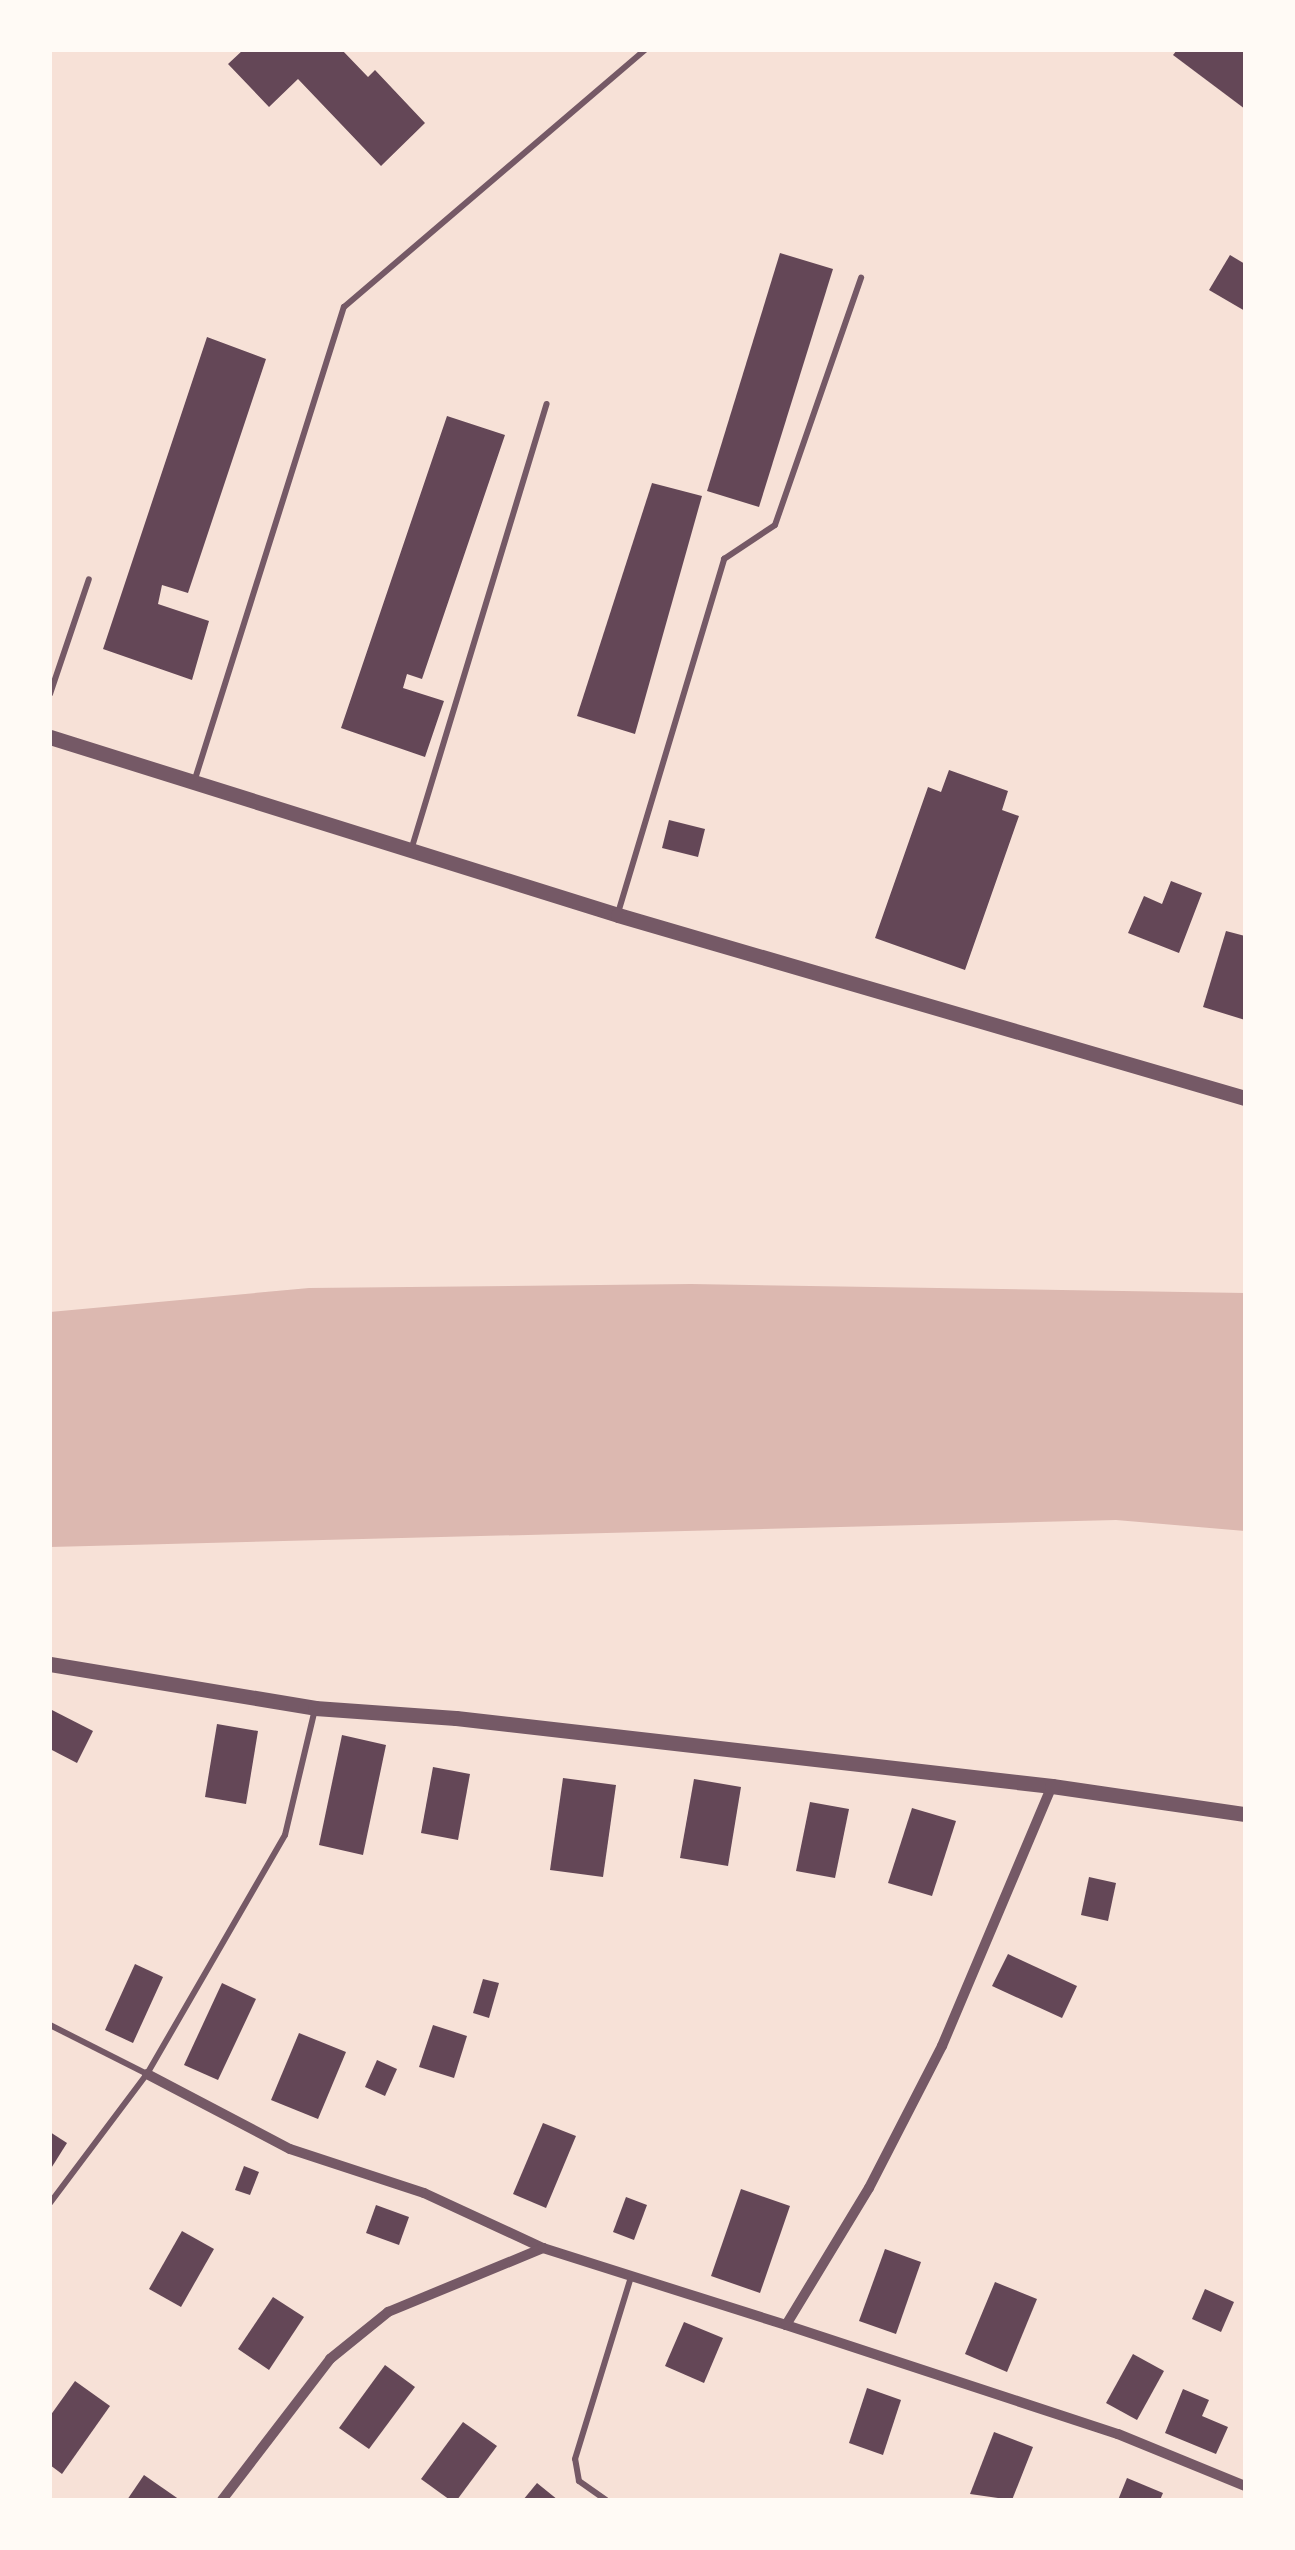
<!DOCTYPE html>
<style>
body{margin:0}
#map{position:relative;width:1295px;height:2550px;overflow:hidden;background:#f7e1d7;font-family:Manrope,sans-serif}
div>[style]{position:absolute}
.water>*{inset:0;background:#dcb8b0}
.building>*{inset:0;background:#644757}
.service>*{height:6px;margin:-3px;padding:0 3px;transform-origin:3px;border-radius:3px;background:#755966}
.minor>*{height:10px;margin:-5px;padding:0 5px;transform-origin:5px;border-radius:5px;background:#755966}
.tertiary>*{height:15px;margin:-7.5px;padding:0 7.5px;transform-origin:7.5px;border-radius:7.5px;background:#755966}
span{translate:-50% -50%;white-space:nowrap;text-align:center;line-height:1.15;-webkit-text-stroke:10px #fffaf5;paint-order:stroke}
.frame{position:absolute;inset:0;border:52px solid #fffaf5;pointer-events:none}
</style>
<div id="map">
<div class="water">
<i style="clip-path:polygon(691px 1284px,1245px 1293px,1245px 1531px,1116px 1520px,50px 1547px,50px 1312px,309px 1288px)"></i>
</div>
<div class="building">
<i style="clip-path:polygon(243px 50px,342px 50px,368px 77px,375px 70px,425px 123px,381px 166px,298px 79px,269px 107px,228px 64px)"></i>
<i style="clip-path:polygon(1177px 50px,1245px 50px,1245px 109px,1173px 55px)"></i>
<i style="clip-path:polygon(780px 253px,833px 269px,759px 507px,707px 491px)"></i>
<i style="clip-path:polygon(1230px 255px,1245px 264px,1245px 311px,1209px 290px)"></i>
<i style="clip-path:polygon(207px 337px,266px 359px,188px 593px,162px 585px,158px 604px,209px 621px,192px 680px,103px 649px)"></i>
<i style="clip-path:polygon(447px 416px,505px 435px,422px 679px,407px 674px,403px 688px,444px 701px,425px 757px,341px 728px)"></i>
<i style="clip-path:polygon(652px 483px,702px 496px,635px 734px,577px 716px)"></i>
<i style="clip-path:polygon(949px 770px,1008px 791px,1002px 810px,1019px 816px,965px 970px,875px 938px,928px 787px,941px 792px)"></i>
<i style="clip-path:polygon(669px 820px,705px 829px,698px 857px,662px 848px)"></i>
<i style="clip-path:polygon(1171px 881px,1202px 893px,1179px 953px,1128px 933px,1144px 896px,1162px 904px)"></i>
<i style="clip-path:polygon(1226px 931px,1245px 936px,1245px 1020px,1203px 1007px)"></i>
<i style="clip-path:polygon(50px 1709px,93px 1731px,77px 1763px,50px 1749px)"></i>
<i style="clip-path:polygon(217px 1724px,258px 1731px,246px 1804px,205px 1797px)"></i>
<i style="clip-path:polygon(342px 1735px,386px 1745px,363px 1855px,319px 1845px)"></i>
<i style="clip-path:polygon(433px 1767px,470px 1774px,458px 1840px,421px 1833px)"></i>
<i style="clip-path:polygon(563px 1778px,616px 1785px,603px 1877px,550px 1870px)"></i>
<i style="clip-path:polygon(694px 1779px,741px 1787px,728px 1866px,680px 1858px)"></i>
<i style="clip-path:polygon(810px 1802px,849px 1809px,835px 1878px,796px 1871px)"></i>
<i style="clip-path:polygon(912px 1808px,956px 1821px,932px 1896px,888px 1883px)"></i>
<i style="clip-path:polygon(1089px 1877px,1116px 1883px,1108px 1921px,1081px 1915px)"></i>
<i style="clip-path:polygon(1008px 1954px,1077px 1986px,1062px 2018px,992px 1986px)"></i>
<i style="clip-path:polygon(135px 1964px,163px 1977px,133px 2043px,105px 2030px)"></i>
<i style="clip-path:polygon(483px 1979px,499px 1983px,489px 2018px,473px 2013px)"></i>
<i style="clip-path:polygon(222px 1983px,256px 1999px,218px 2080px,184px 2065px)"></i>
<i style="clip-path:polygon(433px 2025px,467px 2036px,454px 2078px,419px 2067px)"></i>
<i style="clip-path:polygon(299px 2033px,346px 2052px,318px 2119px,271px 2100px)"></i>
<i style="clip-path:polygon(377px 2060px,397px 2069px,385px 2096px,365px 2087px)"></i>
<i style="clip-path:polygon(543px 2123px,576px 2136px,546px 2208px,513px 2194px)"></i>
<i style="clip-path:polygon(50px 2132px,67px 2143px,50px 2170px)"></i>
<i style="clip-path:polygon(244px 2166px,259px 2172px,250px 2195px,235px 2190px)"></i>
<i style="clip-path:polygon(741px 2189px,790px 2206px,760px 2293px,711px 2276px)"></i>
<i style="clip-path:polygon(626px 2197px,647px 2205px,634px 2240px,613px 2232px)"></i>
<i style="clip-path:polygon(376px 2205px,409px 2217px,399px 2245px,366px 2233px)"></i>
<i style="clip-path:polygon(182px 2231px,214px 2249px,181px 2307px,149px 2289px)"></i>
<i style="clip-path:polygon(885px 2249px,921px 2262px,896px 2334px,859px 2321px)"></i>
<i style="clip-path:polygon(995px 2282px,1037px 2299px,1007px 2372px,965px 2354px)"></i>
<i style="clip-path:polygon(1205px 2289px,1234px 2302px,1221px 2332px,1192px 2319px)"></i>
<i style="clip-path:polygon(273px 2297px,304px 2317px,269px 2370px,238px 2349px)"></i>
<i style="clip-path:polygon(684px 2322px,723px 2338px,704px 2383px,665px 2366px)"></i>
<i style="clip-path:polygon(1133px 2354px,1164px 2371px,1137px 2420px,1106px 2403px)"></i>
<i style="clip-path:polygon(385px 2365px,415px 2387px,369px 2449px,339px 2428px)"></i>
<i style="clip-path:polygon(75px 2381px,110px 2406px,62px 2474px,50px 2465px,50px 2416px)"></i>
<i style="clip-path:polygon(867px 2388px,901px 2400px,883px 2455px,849px 2443px)"></i>
<i style="clip-path:polygon(1183px 2389px,1209px 2400px,1202px 2416px,1228px 2427px,1216px 2454px,1165px 2433px)"></i>
<i style="clip-path:polygon(463px 2422px,497px 2446px,457px 2500px,450px 2500px,421px 2479px)"></i>
<i style="clip-path:polygon(994px 2432px,1033px 2447px,1012px 2500px,970px 2494px)"></i>
<i style="clip-path:polygon(144px 2475px,180px 2500px,127px 2500px)"></i>
<i style="clip-path:polygon(1127px 2478px,1163px 2493px,1160px 2500px,1118px 2500px)"></i>
<i style="clip-path:polygon(537px 2483px,558px 2500px,523px 2500px)"></i>
</div>
<div class="service">
<i style="left:50px;top:694px;width:121px;rotate:-71.3deg"></i>
<i style="left:195px;top:779px;width:495px;rotate:-72.5deg"></i>
<i style="left:344px;top:307px;width:396px;rotate:-40.5deg"></i>
<i style="left:412px;top:847px;width:463px;rotate:-73.1deg"></i>
<i style="left:618px;top:913px;width:370px;rotate:-73.3deg"></i>
<i style="left:724px;top:559px;width:61px;rotate:-33.7deg"></i>
<i style="left:775px;top:525px;width:262px;rotate:-70.8deg"></i>
<i style="left:50px;top:2025px;width:109px;rotate:26.8deg"></i>
<i style="left:50px;top:2203px;width:161px;rotate:-53.1deg"></i>
<i style="left:147px;top:2074px;width:276px;rotate:-60deg"></i>
<i style="left:285px;top:1835px;width:130px;rotate:-76.6deg"></i>
<i style="left:606px;top:2500px;width:33px;rotate:-145deg"></i>
<i style="left:579px;top:2481px;width:22px;rotate:-100deg"></i>
<i style="left:575px;top:2459px;width:190px;rotate:-72.9deg"></i>
</div>
<div class="minor">
<i style="left:147px;top:2074px;width:161px;rotate:27.7deg"></i>
<i style="left:290px;top:2149px;width:141px;rotate:18.2deg"></i>
<i style="left:424px;top:2193px;width:131px;rotate:24.8deg"></i>
<i style="left:786px;top:2325px;width:349px;rotate:18.2deg"></i>
<i style="left:1118px;top:2434px;width:137px;rotate:22.3deg"></i>
<i style="left:222px;top:2500px;width:178px;rotate:-52.5deg"></i>
<i style="left:330px;top:2359px;width:75px;rotate:-39deg"></i>
<i style="left:388px;top:2312px;width:168px;rotate:-22.4deg"></i>
<i style="left:543px;top:2248px;width:255px;rotate:17.6deg"></i>
<i style="left:786px;top:2325px;width:160px;rotate:-58.8deg"></i>
<i style="left:869px;top:2188px;width:160px;rotate:-62.8deg"></i>
<i style="left:942px;top:2046px;width:282px;rotate:-67.1deg"></i>
</div>
<div class="tertiary">
<i style="left:50px;top:737px;width:595px;rotate:17.4deg"></i>
<i style="left:618px;top:915px;width:653px;rotate:16.27deg"></i>
<i style="left:50px;top:1664px;width:269px;rotate:9.4deg"></i>
<i style="left:315px;top:1708px;width:141px;rotate:4.1deg"></i>
<i style="left:456px;top:1718px;width:600px;rotate:6.51deg"></i>
<i style="left:1052px;top:1786px;width:195px;rotate:8.3deg"></i>
</div>
<div class="frame"></div>
</div>
